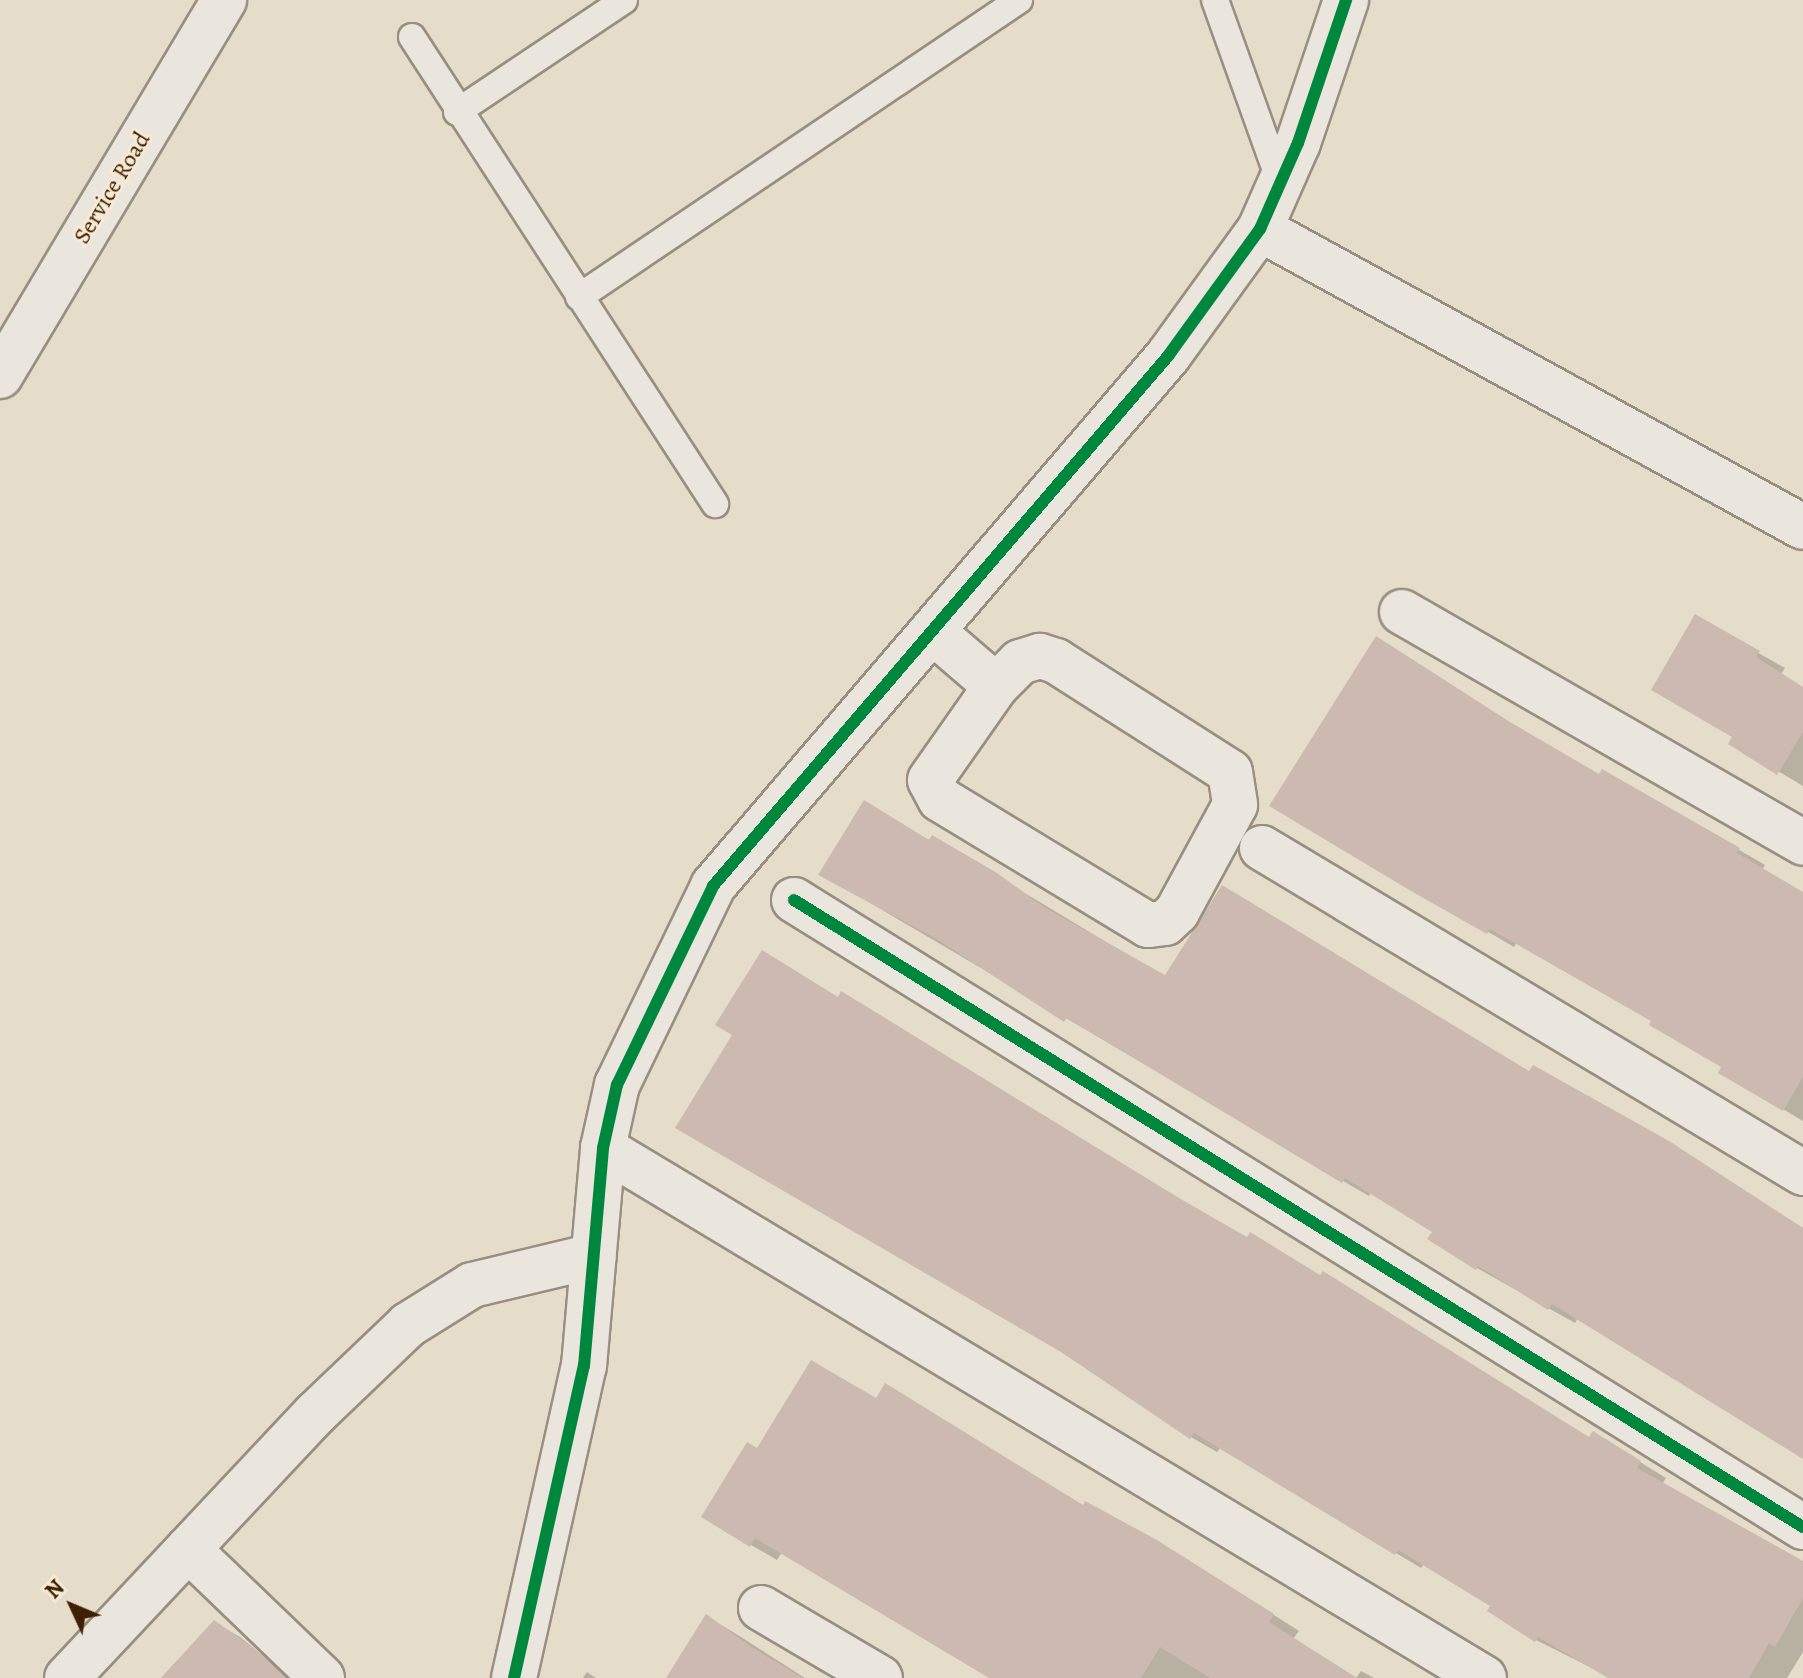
<!DOCTYPE html>
<style>
body{margin:0}
#map{position:relative;width:1803px;height:1678px;overflow:hidden;background:#e6dcca;font-family:Alegreya,serif}
div>[style]{position:absolute}
.shadow>*{inset:0;background:#0003}
.building>*{inset:0;background:#ccbab0}
.roads{filter:drop-shadow(2px 0 #988f81) drop-shadow(-2px 0 #988f81) drop-shadow(0 2px #988f81) drop-shadow(0 -2px #988f81)}
.service>*{height:26px;margin:-13px;padding:0 13px;transform-origin:13px;border-radius:13px;background:#eae5dd}
.minor>*{height:44px;margin:-22px;padding:0 22px;transform-origin:22px;border-radius:22px;background:#eae5dd}
.tertiary>*{height:44px;margin:-22px;padding:0 22px;transform-origin:22px;border-radius:22px;background:#eae5dd}
.secondary>*{height:44px;margin:-22px;padding:0 22px;transform-origin:22px;border-radius:22px;background:#eae5dd}
.cycleway>*{height:12px;margin:-6px;padding:0 6px;transform-origin:6px;border-radius:6px;background:#00873e}
span{translate:-50% -50%;white-space:nowrap;text-align:center;line-height:1.15;-webkit-text-stroke:6px #f6ead5;paint-order:stroke}
.street-label{font-size:24px;color:#3e2105}
.north{position:absolute;left:32px;top:1566px;width:80px;height:80px;-webkit-text-stroke:6px #f6ead5;paint-order:stroke;rotate:314deg;font-size:22px;font-weight:700;line-height:32px;text-align:center;color:#3e2105}
.north::after{content:'';display:block;margin:auto;width:28px;height:36px;background:#3e2105;clip-path:polygon(50% 0,100% 100%,50% 72%,0 100%)}
</style>
<div id="map">
<div class="shadow">
<i style="clip-path:polygon(1695px 617px,1785px 668px,1781px 674px,1803px 688px,1803px 786px,1731px 743px,1735px 736px)"></i>
<i style="clip-path:polygon(1537px 740px,1600px 777px,1603px 771px,1765px 865px,1762px 870px,1803px 894px,1803px 1121px,1721px 1072px,1724px 1067px,1654px 1021px,1517px 942px,1514px 947px,1272px 805px)"></i>
<i style="clip-path:polygon(933px 838px,1166px 978px,1530px 1074px,1803px 1228px,1803px 1457px,1578px 1318px,1575px 1323px,1477px 1268px,1430px 1239px,1435px 1231px,1371px 1192px,1369px 1196px,1343px 1181px,821px 874px)"></i>
<i style="clip-path:polygon(677px 1128px,1199px 1212px,1590px 1439px,1619px 1449px,1666px 1478px,1662px 1484px,1803px 1564px,1803px 1652px,1787px 1678px,1612px 1678px,1536px 1640px,1489px 1610px,1493px 1605px,1424px 1564px,1421px 1568px,1396px 1553px,1221px 1447px,1217px 1452px,1191px 1437px,1062px 1350px)"></i>
<i style="clip-path:polygon(876px 1400px,1183px 1557px,1299px 1631px,1293px 1639px,1356px 1678px,995px 1678px,782px 1552px,777px 1560px,751px 1545px,758px 1450px)"></i>
<i style="clip-path:polygon(707px 1617px,733px 1632px,805px 1678px,669px 1678px)"></i>
<i style="clip-path:polygon(214px 1622px,240px 1637px,290px 1678px,161px 1678px)"></i>
<i style="clip-path:polygon(1361px 1671px,1374px 1678px,1356px 1678px)"></i>
<i style="clip-path:polygon(587px 1672px,596px 1678px,583px 1678px)"></i>
</div>
<div class="building">
<i style="clip-path:polygon(1695px 614px,1760px 651px,1756px 657px,1803px 687px,1803px 732px,1777px 775px,1728px 744px,1732px 737px,1651px 690px)"></i>
<i style="clip-path:polygon(1376px 636px,1510px 722px,1599px 774px,1602px 769px,1740px 848px,1737px 853px,1803px 892px,1803px 1077px,1783px 1111px,1718px 1073px,1721px 1067px,1649px 1025px,1651px 1021px,1490px 929px,1487px 934px,1411px 891px,1269px 806px)"></i>
<i style="clip-path:polygon(864px 800px,929px 840px,932px 835px,997px 873px,1044px 907px,1165px 975px,1222px 885px,1529px 1071px,1533px 1065px,1669px 1141px,1803px 1228px,1803px 1459px,1552px 1304px,1548px 1310px,1478px 1266px,1476px 1270px,1427px 1239px,1432px 1232px,1345px 1178px,1342px 1183px,1067px 1018px,1064px 1022px,935px 938px,818px 875px)"></i>
<i style="clip-path:polygon(762px 950px,838px 997px,841px 991px,1179px 1198px,1247px 1237px,1250px 1232px,1320px 1275px,1323px 1271px,1589px 1437px,1593px 1431px,1641px 1461px,1637px 1468px,1803px 1561px,1803px 1598px,1775px 1647px,1769px 1643px,1749px 1678px,1608px 1678px,1538px 1637px,1535px 1642px,1487px 1611px,1490px 1606px,1398px 1550px,1395px 1555px,1194px 1433px,1190px 1439px,1061px 1352px,675px 1128px,732px 1035px,715px 1025px)"></i>
<i style="clip-path:polygon(811px 1360px,876px 1398px,885px 1383px,1083px 1505px,1085px 1501px,1157px 1540px,1274px 1614px,1269px 1622px,1357px 1678px,1210px 1678px,1160px 1647px,1141px 1678px,989px 1678px,755px 1538px,750px 1547px,701px 1517px,747px 1442px,757px 1448px)"></i>
<i style="clip-path:polygon(706px 1614px,753px 1648px,803px 1678px,666px 1678px)"></i>
<i style="clip-path:polygon(214px 1620px,259px 1652px,286px 1678px,161px 1678px)"></i>
</div>
<div class="roads">
<div class="service">
<i style="left:1215px;top:0;width:193px;rotate:70.3deg"></i>
<i style="left:412px;top:37px;width:557px;rotate:57.02deg"></i>
<i style="left:457px;top:112px;width:201px;rotate:-33.8deg"></i>
<i style="left:579px;top:297px;width:531px;rotate:-34.02deg"></i>
</div>
<div class="minor">
<i style="left:1260px;top:229px;width:619px;rotate:28.76deg"></i>
<i style="left:1402px;top:612px;width:463px;rotate:29.9deg"></i>
<i style="left:932px;top:631px;width:84px;rotate:40.7deg"></i>
<i style="left:996px;top:686px;width:34px;rotate:-45deg"></i>
<i style="left:1020px;top:662px;width:21px;rotate:-17deg"></i>
<i style="left:1040px;top:656px;width:17px;rotate:17deg"></i>
<i style="left:1056px;top:661px;width:206px;rotate:32.5deg"></i>
<i style="left:1230px;top:772px;width:33px;rotate:81deg"></i>
<i style="left:1235px;top:805px;width:122px;rotate:118.5deg"></i>
<i style="left:1177px;top:912px;width:16px;rotate:137deg"></i>
<i style="left:1165px;top:923px;width:17px;rotate:173deg"></i>
<i style="left:1148px;top:925px;width:243px;rotate:-148.8deg"></i>
<i style="left:940px;top:799px;width:21px;rotate:-118deg"></i>
<i style="left:930px;top:780px;width:115px;rotate:-54.9deg"></i>
<i style="left:1262px;top:848px;width:631px;rotate:30.99deg"></i>
<i style="left:794px;top:900px;width:1188px;rotate:31.86deg"></i>
<i style="left:603px;top:1148px;width:1028px;rotate:31.03deg"></i>
<i style="left:188px;top:1549px;width:186px;rotate:43.9deg"></i>
<i style="left:761px;top:1608px;width:138px;rotate:30.5deg"></i>
<i style="left:67px;top:1678px;width:362px;rotate:-46.8deg"></i>
<i style="left:315px;top:1414px;width:129px;rotate:-43.7deg"></i>
<i style="left:408px;top:1325px;width:75px;rotate:-32deg"></i>
<i style="left:472px;top:1285px;width:125px;rotate:-13.4deg"></i>
</div>
<div class="tertiary">
<i style="left:514px;top:1678px;width:320px;rotate:-77.4deg"></i>
<i style="left:584px;top:1366px;width:219px;rotate:-85deg"></i>
<i style="left:603px;top:1148px;width:65px;rotate:-77.5deg"></i>
<i style="left:617px;top:1085px;width:221px;rotate:-64.2deg"></i>
<i style="left:713px;top:886px;width:699px;rotate:-49.35deg"></i>
<i style="left:1168px;top:356px;width:157px;rotate:-54.1deg"></i>
<i style="left:1260px;top:229px;width:94px;rotate:-66.2deg"></i>
<i style="left:1298px;top:143px;width:151px;rotate:-71.4deg"></i>
</div>
<div class="secondary">
<i style="left:0;top:376px;width:438px;rotate:-59.2deg"></i>
</div>
</div>
<div class="cycleway">
<i style="left:794px;top:900px;width:1188px;rotate:31.86deg"></i>
<i style="left:514px;top:1678px;width:320px;rotate:-77.4deg"></i>
<i style="left:584px;top:1366px;width:219px;rotate:-85deg"></i>
<i style="left:603px;top:1148px;width:65px;rotate:-77.5deg"></i>
<i style="left:617px;top:1085px;width:221px;rotate:-64.2deg"></i>
<i style="left:713px;top:886px;width:699px;rotate:-49.35deg"></i>
<i style="left:1168px;top:356px;width:157px;rotate:-54.1deg"></i>
<i style="left:1260px;top:229px;width:94px;rotate:-66.2deg"></i>
<i style="left:1298px;top:143px;width:151px;rotate:-71.4deg"></i>
</div>
<div class="street-label">
<span style="left:112px;top:188px;rotate:-59deg">Service Road</span>
</div>
<div class="north">N</div>
</div>
